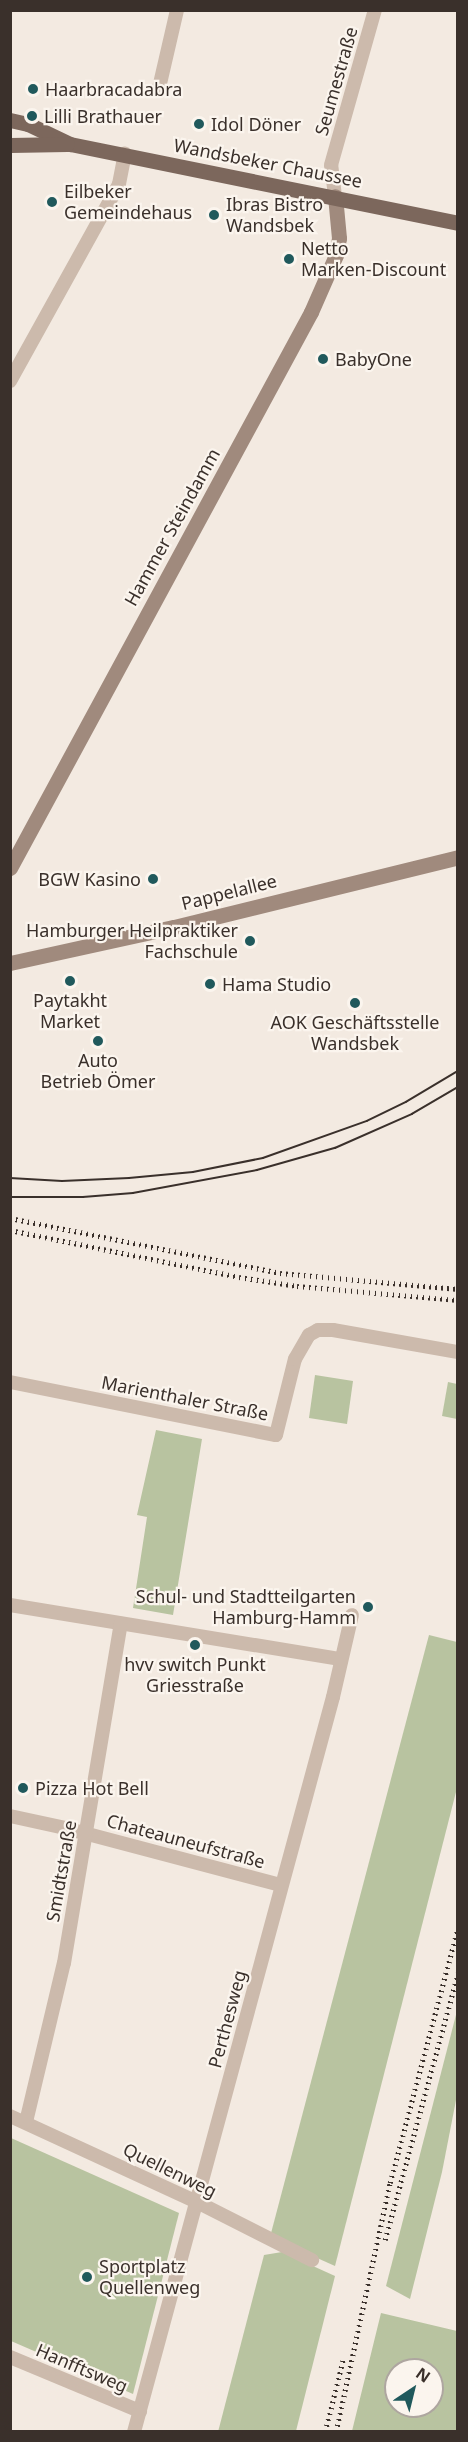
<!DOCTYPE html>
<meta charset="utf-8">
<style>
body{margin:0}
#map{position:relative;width:468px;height:2442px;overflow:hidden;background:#f3eae1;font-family:"Noto Sans",sans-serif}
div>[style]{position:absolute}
.green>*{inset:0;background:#b8c3a0}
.street>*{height:14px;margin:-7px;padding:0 7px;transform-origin:7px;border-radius:7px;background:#ccbaac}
.secondary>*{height:15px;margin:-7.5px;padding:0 7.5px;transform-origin:7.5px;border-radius:7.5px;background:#a08a7d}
.primary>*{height:15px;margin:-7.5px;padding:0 7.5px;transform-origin:7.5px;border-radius:7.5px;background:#7c675c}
.tram>*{height:1.5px;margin:-0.75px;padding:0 0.75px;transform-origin:0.75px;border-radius:0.75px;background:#3a302b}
.rail>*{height:4.5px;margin-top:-2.25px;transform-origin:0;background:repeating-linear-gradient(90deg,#3a302b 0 1.5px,transparent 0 6px)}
.dots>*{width:16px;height:16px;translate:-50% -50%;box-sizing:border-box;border:3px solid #fbf5ee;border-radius:50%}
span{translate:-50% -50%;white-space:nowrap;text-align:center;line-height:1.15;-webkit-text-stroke:4.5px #fbf5ee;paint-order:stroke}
.street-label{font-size:18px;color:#3a302b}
.poi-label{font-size:18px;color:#3a302b}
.left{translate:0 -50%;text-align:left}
.right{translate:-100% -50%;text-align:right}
.frame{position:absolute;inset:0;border:12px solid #3a302b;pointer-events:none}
.north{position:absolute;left:384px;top:2358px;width:60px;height:60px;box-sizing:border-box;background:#fbf5ee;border:2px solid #aea6a0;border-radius:50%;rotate:35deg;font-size:16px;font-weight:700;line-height:24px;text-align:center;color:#3a302b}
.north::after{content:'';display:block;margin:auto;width:21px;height:27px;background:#20595c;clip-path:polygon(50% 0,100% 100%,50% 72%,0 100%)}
</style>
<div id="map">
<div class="green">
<i style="clip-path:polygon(315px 1375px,353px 1381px,347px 1424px,309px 1418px)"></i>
<i style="clip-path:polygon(448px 1382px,457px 1384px,457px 1419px,442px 1416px)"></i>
<i style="clip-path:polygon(156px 1430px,202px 1439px,173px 1615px,133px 1608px,147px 1517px,137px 1515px)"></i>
<i style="clip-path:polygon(429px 1635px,457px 1642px,457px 1788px,335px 2266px,270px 2237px)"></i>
<i style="clip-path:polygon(457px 2011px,457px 2095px,442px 2172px,410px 2299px,386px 2286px)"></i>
<i style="clip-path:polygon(11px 2138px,179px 2213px,133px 2394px,11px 2341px)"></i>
<i style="clip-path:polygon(282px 2252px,335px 2276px,296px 2431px,218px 2432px,264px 2255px)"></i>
<i style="clip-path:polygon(evenodd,381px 2313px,457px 2331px,457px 2431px,352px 2431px,381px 2313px,396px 2370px,432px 2370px,432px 2406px,396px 2406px,396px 2370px)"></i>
</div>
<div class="street">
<i style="left:159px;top:88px;width:80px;rotate:-77deg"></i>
<i style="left:335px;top:196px;width:31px;rotate:-97deg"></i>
<i style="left:331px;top:165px;width:161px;rotate:-74.2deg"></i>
<i style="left:10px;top:381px;width:225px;rotate:-61deg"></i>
<i style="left:119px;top:184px;width:31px;rotate:-79deg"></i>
<i style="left:10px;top:1382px;width:271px;rotate:11.3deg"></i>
<i style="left:276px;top:1435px;width:78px;rotate:-76deg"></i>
<i style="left:295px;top:1359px;width:28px;rotate:-60deg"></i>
<i style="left:309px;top:1335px;width:10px;rotate:-29deg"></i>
<i style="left:318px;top:1330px;width:15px"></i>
<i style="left:333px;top:1330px;width:127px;rotate:10deg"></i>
<i style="left:10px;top:1605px;width:335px;rotate:9.3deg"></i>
<i style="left:10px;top:1816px;width:56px;rotate:12.3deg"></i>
<i style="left:65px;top:1828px;width:223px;rotate:14.8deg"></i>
<i style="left:10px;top:2116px;width:206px;rotate:24.7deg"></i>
<i style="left:197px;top:2202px;width:129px;rotate:26.8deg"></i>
<i style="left:26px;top:2122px;width:163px;rotate:-76.6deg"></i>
<i style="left:64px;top:1963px;width:344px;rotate:-80.5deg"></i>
<i style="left:10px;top:2357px;width:141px;rotate:22.6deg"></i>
<i style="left:134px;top:2432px;width:761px;rotate:-74.85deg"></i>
<i style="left:333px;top:1697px;width:84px;rotate:-77deg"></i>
</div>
<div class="secondary">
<i style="left:10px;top:868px;width:632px;rotate:-61.57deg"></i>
<i style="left:311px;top:312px;width:62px;rotate:-66.3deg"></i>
<i style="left:336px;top:255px;width:17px;rotate:-80deg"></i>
<i style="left:339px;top:238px;width:42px;rotate:-95.4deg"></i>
<i style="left:10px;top:963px;width:168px;rotate:-12.4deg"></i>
<i style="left:174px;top:927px;width:292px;rotate:-13.8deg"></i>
</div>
<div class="primary">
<i style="left:10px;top:120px;width:18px;rotate:13deg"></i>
<i style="left:28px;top:124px;width:47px;rotate:25.5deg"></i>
<i style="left:70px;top:144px;width:396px;rotate:11.5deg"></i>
<i style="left:10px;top:145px;width:57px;rotate:-1deg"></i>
</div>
<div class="tram">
<i style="left:10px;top:1178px;width:52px;rotate:3.3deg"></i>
<i style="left:62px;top:1181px;width:67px;rotate:-2.6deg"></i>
<i style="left:129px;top:1178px;width:64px;rotate:-5.4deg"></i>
<i style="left:193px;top:1172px;width:71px;rotate:-11.3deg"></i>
<i style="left:263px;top:1158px;width:110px;rotate:-19.6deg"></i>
<i style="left:367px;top:1121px;width:43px;rotate:-26deg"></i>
<i style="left:406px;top:1102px;width:61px;rotate:-30.8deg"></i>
<i style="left:10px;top:1197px;width:73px"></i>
<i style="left:83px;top:1197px;width:50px;rotate:-4.6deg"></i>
<i style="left:133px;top:1193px;width:126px;rotate:-10.5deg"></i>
<i style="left:257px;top:1170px;width:81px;rotate:-15.8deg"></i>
<i style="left:335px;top:1148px;width:84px;rotate:-23.8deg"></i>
<i style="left:412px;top:1114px;width:53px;rotate:-30.4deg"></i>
</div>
<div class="rail">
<i style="left:10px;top:1218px;width:276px;rotate:11.5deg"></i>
<i style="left:280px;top:1273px;width:179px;rotate:5.1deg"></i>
<i style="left:10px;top:1230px;width:234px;rotate:11.6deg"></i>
<i style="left:239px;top:1277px;width:59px;rotate:8.8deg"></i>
<i style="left:297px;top:1286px;width:162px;rotate:5deg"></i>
<i style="left:385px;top:2240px;width:277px;rotate:-74.7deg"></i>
<i style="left:325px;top:2432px;width:74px;rotate:-76deg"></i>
<i style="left:336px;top:2432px;width:255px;rotate:-77.8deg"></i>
<i style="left:390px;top:2183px;width:264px;rotate:-75.1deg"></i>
</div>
<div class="dots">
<i style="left:33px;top:89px;background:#20595c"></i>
<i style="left:32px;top:116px;background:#20595c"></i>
<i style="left:199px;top:124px;background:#20595c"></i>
<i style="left:52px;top:202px;background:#20595c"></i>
<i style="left:214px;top:215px;background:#20595c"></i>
<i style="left:289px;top:259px;background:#20595c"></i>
<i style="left:323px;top:359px;background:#20595c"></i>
<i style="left:153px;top:879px;background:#20595c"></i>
<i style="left:250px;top:941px;background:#20595c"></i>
<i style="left:70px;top:981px;background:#20595c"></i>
<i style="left:210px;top:984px;background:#20595c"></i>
<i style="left:355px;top:1003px;background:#20595c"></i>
<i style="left:98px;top:1041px;background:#20595c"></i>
<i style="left:368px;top:1607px;background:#20595c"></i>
<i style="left:195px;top:1645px;background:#20595c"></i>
<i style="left:23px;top:1788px;background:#20595c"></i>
<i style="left:87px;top:2277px;background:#20595c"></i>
</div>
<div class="street-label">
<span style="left:336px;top:81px;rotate:-74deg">Seumestraße</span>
<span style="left:268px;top:163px;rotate:11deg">Wandsbeker Chaussee</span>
<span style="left:172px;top:527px;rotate:-61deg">Hammer Steindamm</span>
<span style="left:229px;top:892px;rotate:-14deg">Pappelallee</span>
<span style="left:185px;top:1398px;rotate:11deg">Marienthaler Straße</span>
<span style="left:186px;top:1841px;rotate:15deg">Chateauneufstraße</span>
<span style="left:61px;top:1871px;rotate:-80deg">Smidtstraße</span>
<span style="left:227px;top:2019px;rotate:-75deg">Perthesweg</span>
<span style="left:170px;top:2170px;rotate:26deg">Quellenweg</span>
<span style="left:82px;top:2368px;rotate:23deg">Hanfftsweg</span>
</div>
<div class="poi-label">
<span class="left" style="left:45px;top:89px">Haarbracadabra</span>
<span class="left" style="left:44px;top:116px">Lilli Brathauer</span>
<span class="left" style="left:211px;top:124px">Idol Döner</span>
<span class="left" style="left:64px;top:202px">Eilbeker<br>Gemeindehaus</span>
<span class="left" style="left:226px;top:215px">Ibras Bistro<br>Wandsbek</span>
<span class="left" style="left:301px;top:259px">Netto<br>Marken-Discount</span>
<span class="left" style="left:335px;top:359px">BabyOne</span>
<span class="right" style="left:141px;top:879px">BGW Kasino</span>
<span class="right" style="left:238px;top:941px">Hamburger Heilpraktiker<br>Fachschule</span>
<span class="left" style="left:222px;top:984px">Hama Studio</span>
<span style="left:70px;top:1011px">Paytakht<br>Market</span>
<span style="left:355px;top:1033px">AOK Geschäftsstelle<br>Wandsbek</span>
<span style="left:98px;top:1071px">Auto<br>Betrieb Ömer</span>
<span class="right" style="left:356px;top:1607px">Schul- und Stadtteilgarten<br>Hamburg-Hamm</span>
<span style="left:195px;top:1675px">hvv switch Punkt<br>Griesstraße</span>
<span class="left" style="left:35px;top:1788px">Pizza Hot Bell</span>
<span class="left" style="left:99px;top:2277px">Sportplatz<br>Quellenweg</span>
</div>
<div class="frame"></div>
<div class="north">N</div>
</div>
